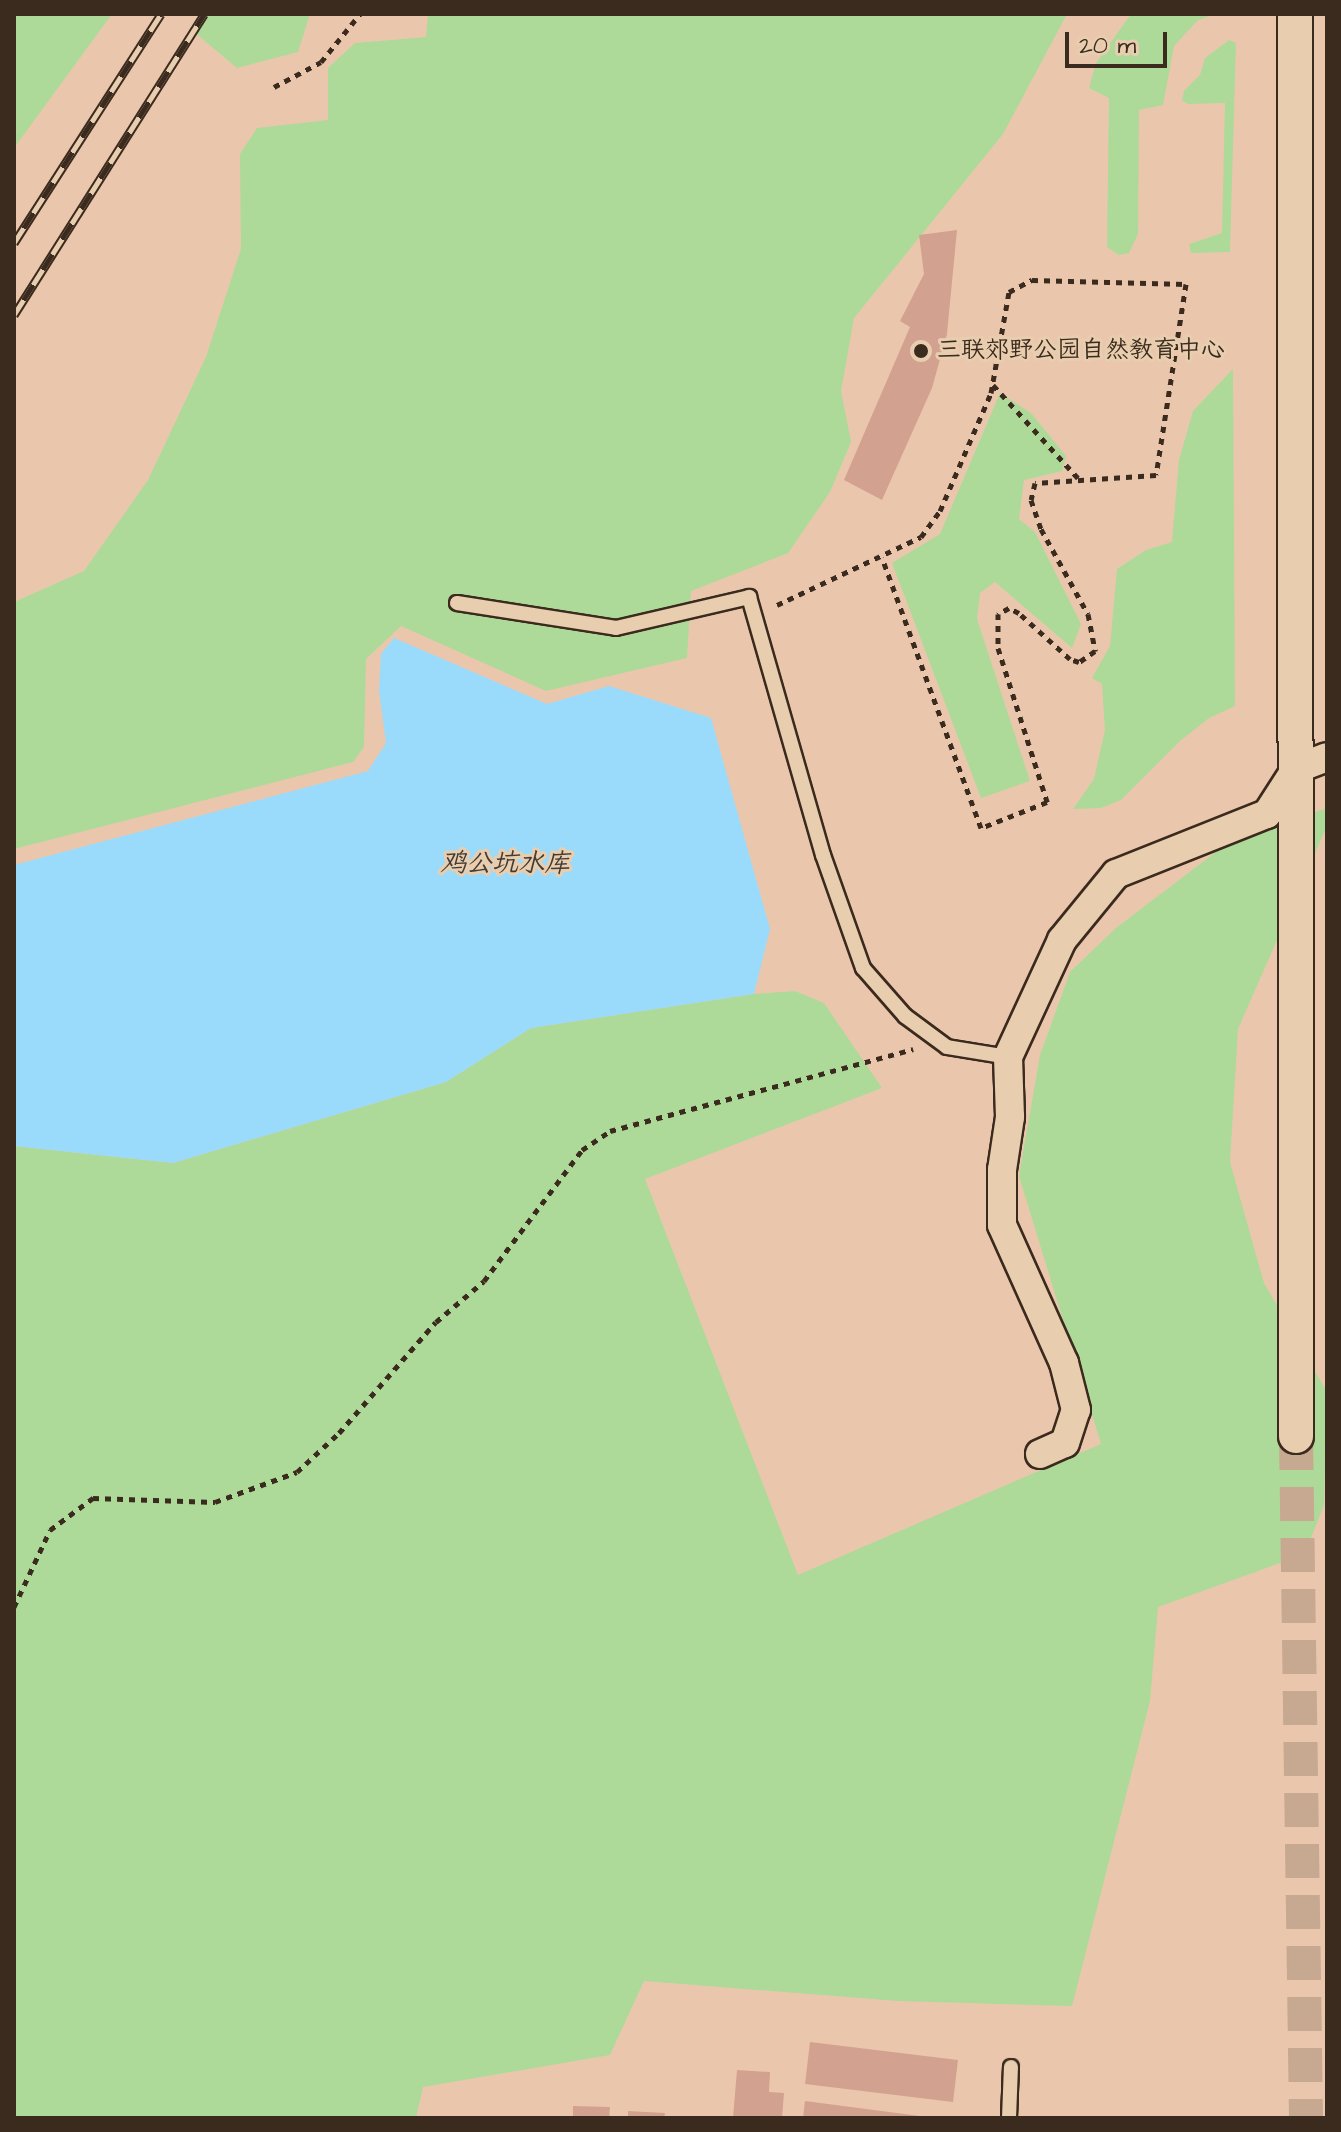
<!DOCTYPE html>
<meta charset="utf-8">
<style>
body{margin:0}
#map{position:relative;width:1341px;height:2132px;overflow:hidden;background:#eac7ac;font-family:"Architects Daughter","LXGW WenKai TC",sans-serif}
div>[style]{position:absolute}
.green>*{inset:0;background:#adda98}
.water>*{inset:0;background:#9adbfc}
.building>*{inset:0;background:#d3a18f}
.tertiary-tunnel>*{height:34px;margin-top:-17px;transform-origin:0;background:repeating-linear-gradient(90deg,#c7a890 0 34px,transparent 0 51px)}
.path>*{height:5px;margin-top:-2.5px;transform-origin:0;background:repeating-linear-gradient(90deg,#3b2a1e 0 6px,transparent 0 12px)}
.roads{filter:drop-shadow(2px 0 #3b2a1e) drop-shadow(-2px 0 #3b2a1e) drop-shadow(0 2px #3b2a1e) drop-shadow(0 -2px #3b2a1e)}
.service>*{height:14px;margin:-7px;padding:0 7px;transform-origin:7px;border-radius:7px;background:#e8cdaf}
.minor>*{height:28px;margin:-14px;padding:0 14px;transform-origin:14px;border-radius:14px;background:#e8cdaf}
.tertiary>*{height:34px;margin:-17px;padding:0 17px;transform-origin:17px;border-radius:17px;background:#e8cdaf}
.rail>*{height:9px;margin-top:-4.5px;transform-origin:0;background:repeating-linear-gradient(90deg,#e8cdaf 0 18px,#3b2a1e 0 36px);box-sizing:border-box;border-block:2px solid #3b2a1e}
.dots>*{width:22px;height:22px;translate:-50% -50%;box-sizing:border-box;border:4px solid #e8cdaf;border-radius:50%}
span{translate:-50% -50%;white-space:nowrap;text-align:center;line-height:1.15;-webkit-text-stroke:6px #e8cdaf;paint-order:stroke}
.poi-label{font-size:24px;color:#3b2a1e}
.left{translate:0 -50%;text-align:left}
.water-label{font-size:26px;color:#443c34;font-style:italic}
.frame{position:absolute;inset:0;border:16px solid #3b2a1e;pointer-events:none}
.scale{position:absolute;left:1065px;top:32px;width:102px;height:36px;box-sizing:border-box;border:4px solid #3b2a1e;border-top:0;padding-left:10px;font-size:24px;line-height:28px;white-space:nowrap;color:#3b2a1e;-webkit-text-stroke:6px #e8cdaf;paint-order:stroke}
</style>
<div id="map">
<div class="green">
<i style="clip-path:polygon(14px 14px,112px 14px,14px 148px)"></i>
<i style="clip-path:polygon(202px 14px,310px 14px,298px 52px,237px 68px,193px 31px)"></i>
<i style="clip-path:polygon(428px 14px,1067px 14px,1003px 134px,854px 318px,841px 391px,851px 442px,830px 492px,788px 553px,691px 591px,687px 658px,546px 691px,401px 626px,366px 659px,364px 747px,353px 762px,14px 849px,14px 602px,84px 571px,148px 480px,206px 357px,241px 249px,240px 154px,257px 128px,328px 120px,328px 68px,355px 43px,426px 37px)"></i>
<i style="clip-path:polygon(1131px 14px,1215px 14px,1198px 20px,1174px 46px,1163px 105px,1139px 110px,1138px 234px,1129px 253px,1119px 255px,1107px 247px,1109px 98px,1089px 88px,1096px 63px)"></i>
<i style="clip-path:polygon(1229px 40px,1236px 43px,1230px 252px,1191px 253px,1189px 244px,1222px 233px,1225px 103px,1188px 104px,1182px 100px,1184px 91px,1200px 75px,1205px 58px)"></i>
<i style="clip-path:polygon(1233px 369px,1235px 706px,1209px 718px,1180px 741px,1121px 800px,1101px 808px,1073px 809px,1094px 779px,1105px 730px,1102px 684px,1092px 678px,1110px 646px,1117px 569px,1146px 550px,1172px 542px,1179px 460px,1193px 411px)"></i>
<i style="clip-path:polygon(1000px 393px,1031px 413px,1066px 456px,1062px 471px,1024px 480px,1019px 519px,1035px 532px,1081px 624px,1072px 648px,995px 582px,980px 593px,977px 619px,1030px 781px,981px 798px,892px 563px,940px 534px)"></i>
<i style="clip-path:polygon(1327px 808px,1327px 826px,1238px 1029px,1230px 1162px,1264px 1283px,1327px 1392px,1324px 1505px,1309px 1543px,1280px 1563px,1158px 1607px,1150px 1701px,1072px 2006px,898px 2001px,644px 1981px,610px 2055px,423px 2087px,416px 2118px,14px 2118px,14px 1146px,173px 1163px,446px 1082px,531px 1028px,754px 994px,795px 991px,824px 1003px,882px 1088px,645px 1179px,798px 1575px,1101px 1444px,1019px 1176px,1040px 1055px,1070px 972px,1116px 928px,1229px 842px)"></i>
</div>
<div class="water">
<i style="clip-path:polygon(394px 638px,547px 704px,609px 686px,711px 718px,770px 929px,754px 994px,531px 1028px,446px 1082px,173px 1163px,14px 1146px,14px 865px,368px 771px,386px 743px,379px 691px,381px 654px)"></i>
</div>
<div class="building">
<i style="clip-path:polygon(957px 230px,947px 334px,932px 388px,882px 500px,844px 480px,910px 327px,900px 321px,924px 274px,919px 235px)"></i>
<i style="clip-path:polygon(810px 2042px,958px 2060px,953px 2102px,805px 2084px)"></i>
<i style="clip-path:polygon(737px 2070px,770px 2072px,769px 2092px,784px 2093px,782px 2118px,733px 2118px)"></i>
<i style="clip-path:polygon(805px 2101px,920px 2116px,919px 2118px,803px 2118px)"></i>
<i style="clip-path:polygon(573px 2106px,610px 2107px,609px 2118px,573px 2118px)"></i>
<i style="clip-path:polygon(628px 2111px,665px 2113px,664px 2118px,628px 2118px)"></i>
</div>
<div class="tertiary-tunnel">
<i style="left:1296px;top:1436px;width:682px;rotate:89.16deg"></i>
</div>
<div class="path">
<i style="left:274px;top:87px;width:53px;rotate:-28deg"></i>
<i style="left:321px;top:62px;width:62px;rotate:-50.9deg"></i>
<i style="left:993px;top:385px;width:126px;rotate:47.6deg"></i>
<i style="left:777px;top:605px;width:159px;rotate:-25.3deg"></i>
<i style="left:921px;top:537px;width:32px;rotate:-54deg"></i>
<i style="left:940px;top:511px;width:129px;rotate:-66.6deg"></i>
<i style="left:991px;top:393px;width:103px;rotate:-79.9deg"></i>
<i style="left:1009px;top:292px;width:26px;rotate:-28deg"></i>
<i style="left:1032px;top:280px;width:154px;rotate:1.5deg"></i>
<i style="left:1186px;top:284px;width:193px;rotate:98.9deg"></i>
<i style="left:1156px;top:475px;width:121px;rotate:176.2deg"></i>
<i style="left:1035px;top:483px;width:17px;rotate:103deg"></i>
<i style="left:1031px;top:500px;width:31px;rotate:71deg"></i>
<i style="left:1041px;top:529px;width:97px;rotate:61.1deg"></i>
<i style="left:1088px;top:614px;width:38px;rotate:79deg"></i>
<i style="left:1095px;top:651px;width:19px;rotate:145deg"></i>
<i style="left:1079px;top:662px;width:9px;rotate:-162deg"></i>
<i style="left:1070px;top:659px;width:69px;rotate:-138deg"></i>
<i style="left:1019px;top:613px;width:11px;rotate:-153deg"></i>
<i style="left:1009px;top:608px;width:13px;rotate:151deg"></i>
<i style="left:998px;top:614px;width:34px;rotate:90deg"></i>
<i style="left:998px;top:648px;width:162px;rotate:72.3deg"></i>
<i style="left:1047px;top:802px;width:71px;rotate:158.5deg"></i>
<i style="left:981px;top:828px;width:288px;rotate:-110.1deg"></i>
<i style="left:14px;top:1607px;width:85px;rotate:-64.9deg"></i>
<i style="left:50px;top:1530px;width:54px;rotate:-36.7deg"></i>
<i style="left:93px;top:1498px;width:122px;rotate:1.9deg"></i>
<i style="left:215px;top:1502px;width:87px;rotate:-20.1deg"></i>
<i style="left:297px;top:1472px;width:57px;rotate:-42.9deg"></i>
<i style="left:339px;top:1433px;width:147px;rotate:-48.9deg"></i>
<i style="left:436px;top:1322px;width:63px;rotate:-40.5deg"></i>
<i style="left:484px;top:1281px;width:164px;rotate:-53.2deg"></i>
<i style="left:582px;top:1150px;width:34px;rotate:-34deg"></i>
<i style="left:610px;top:1131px;width:314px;rotate:-15.1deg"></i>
</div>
<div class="roads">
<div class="service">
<i style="left:457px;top:603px;width:161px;rotate:8.9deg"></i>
<i style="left:616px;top:628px;width:137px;rotate:-13.1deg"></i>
<i style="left:749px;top:597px;width:268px;rotate:74deg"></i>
<i style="left:823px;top:855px;width:120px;rotate:70.5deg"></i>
<i style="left:863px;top:968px;width:64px;rotate:48.8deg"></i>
<i style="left:905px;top:1016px;width:52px;rotate:36.4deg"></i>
<i style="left:947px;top:1047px;width:62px;rotate:9.3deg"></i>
<i style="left:1009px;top:2118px;width:51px;rotate:-87.8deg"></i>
</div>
<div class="minor">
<i style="left:1040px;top:1454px;width:27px;rotate:-24deg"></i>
<i style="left:1065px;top:1443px;width:35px;rotate:-72deg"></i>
<i style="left:1076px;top:1410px;width:49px;rotate:-104.3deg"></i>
<i style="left:1064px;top:1363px;width:151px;rotate:-114.2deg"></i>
<i style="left:1002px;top:1225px;width:55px;rotate:-90deg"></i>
<i style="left:1002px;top:1170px;width:54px;rotate:-81.4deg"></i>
<i style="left:1010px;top:1117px;width:60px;rotate:-91.9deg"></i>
<i style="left:1008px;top:1057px;width:129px;rotate:-65.2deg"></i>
<i style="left:1062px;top:940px;width:85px;rotate:-50.7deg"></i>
<i style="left:1116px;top:874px;width:162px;rotate:-21.7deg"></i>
<i style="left:1267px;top:814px;width:54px;rotate:-57.2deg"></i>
<i style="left:1296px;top:769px;width:33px;rotate:-21deg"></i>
</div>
<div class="tertiary">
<i style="left:1295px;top:14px;width:1422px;rotate:89.96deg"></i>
</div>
</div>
<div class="rail">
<i style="left:14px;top:243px;width:272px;rotate:-57.3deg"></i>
<i style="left:14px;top:315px;width:356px;rotate:-57.7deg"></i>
</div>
<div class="dots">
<i style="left:921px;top:351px;background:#3b2a1e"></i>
</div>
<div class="poi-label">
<span class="left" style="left:937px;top:351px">三联郊野公园自然教育中心</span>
</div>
<div class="water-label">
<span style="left:505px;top:864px">鸡公坑水库</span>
</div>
<div class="frame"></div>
<div class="scale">20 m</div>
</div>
